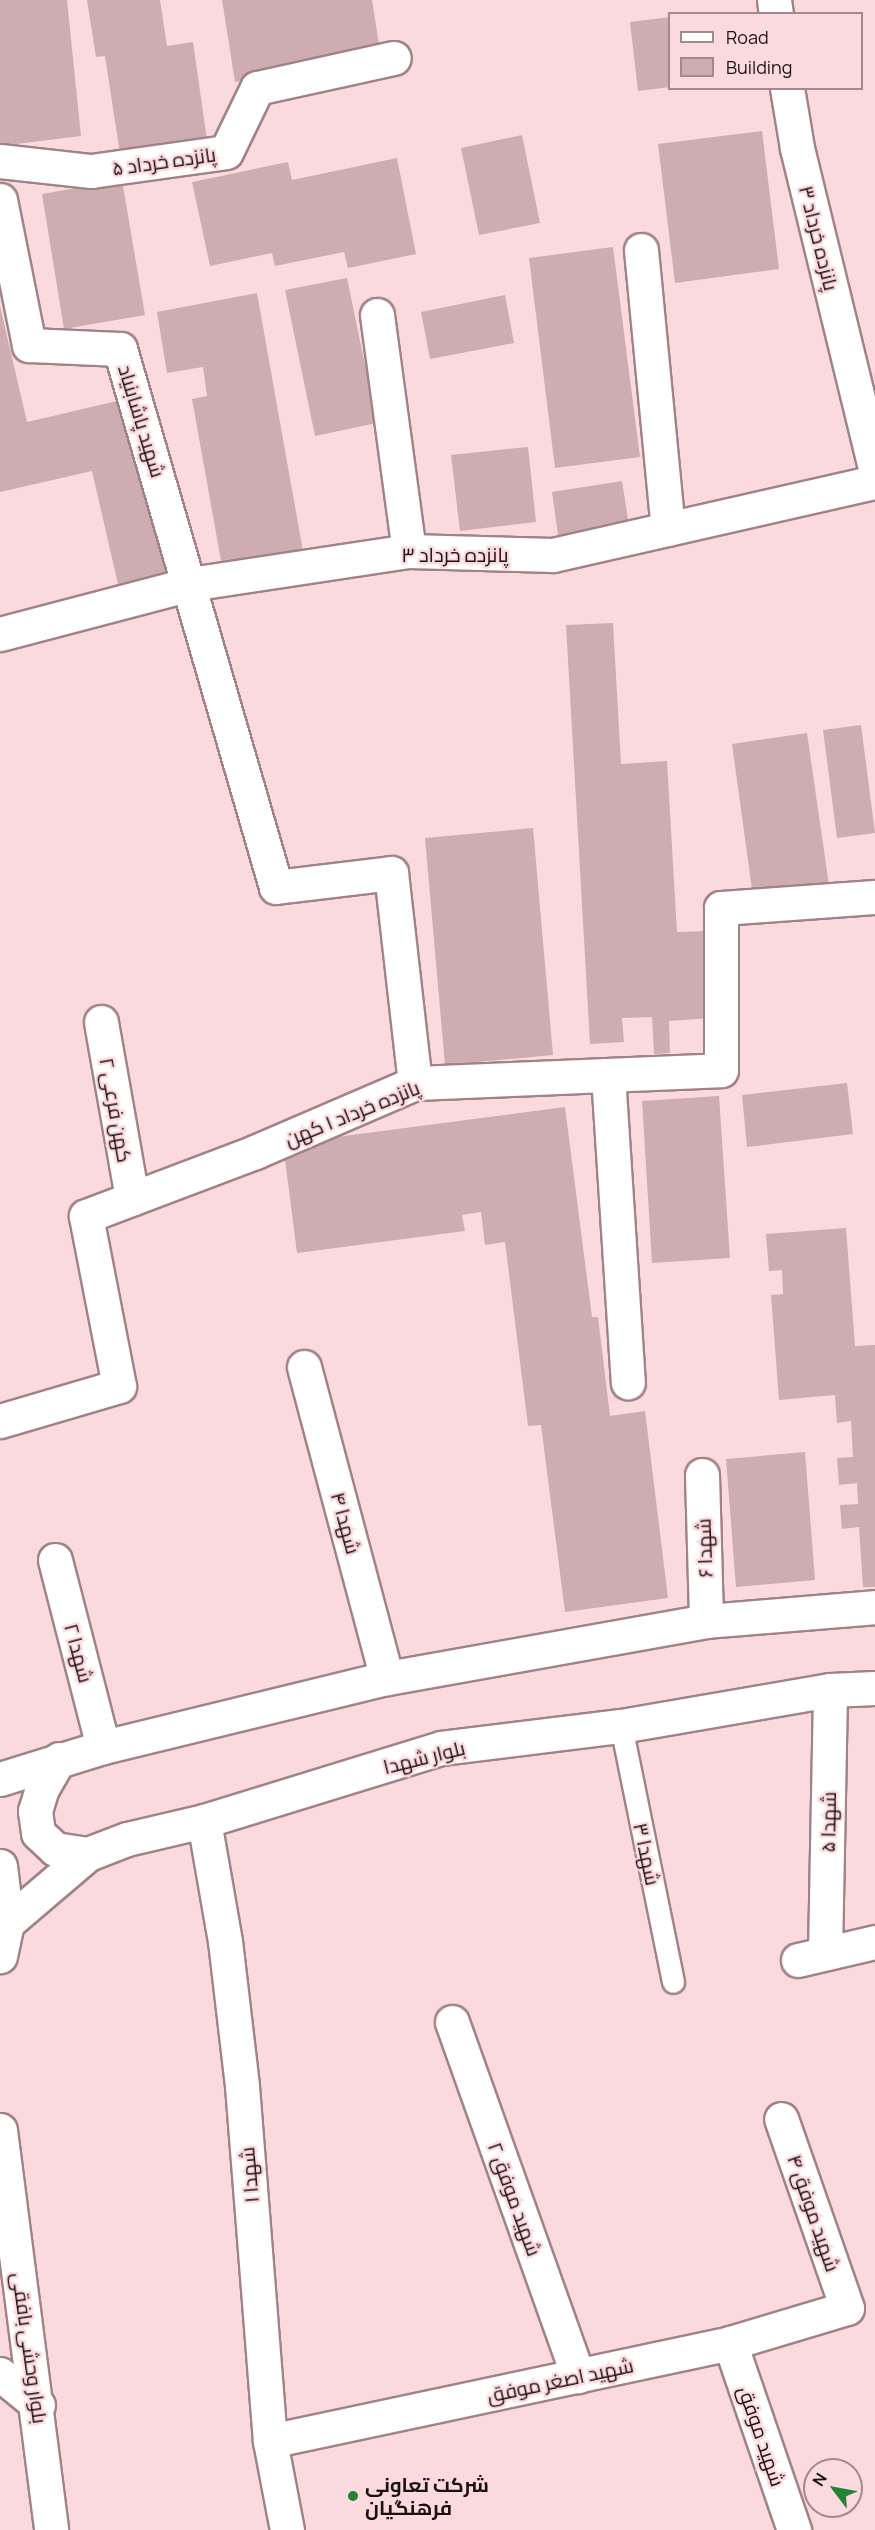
<!DOCTYPE html>
<meta charset="utf-8">
<style>
body{margin:0}
#map{position:relative;width:875px;height:2530px;overflow:hidden;background:#fbdadf;font-family:Manrope,Cairo,sans-serif}
div>[style]{position:absolute}
.building>*{inset:0;background:#cdadb1}
.roads{filter:drop-shadow(2px 0 #a18387) drop-shadow(-2px 0 #a18387) drop-shadow(0 2px #a18387) drop-shadow(0 -2px #a18387)}
.lane>*{height:21px;margin:-10.5px;padding:0 10.5px;transform-origin:10.5px;border-radius:10.5px;background:#fff}
.street>*{height:33px;margin:-16.5px;padding:0 16.5px;transform-origin:16.5px;border-radius:16.5px;background:#fff}
.secondary>*{height:33px;margin:-16.5px;padding:0 16.5px;transform-origin:16.5px;border-radius:16.5px;background:#fff}
.dots>*{width:16px;height:16px;translate:-50% -50%;box-sizing:border-box;border:3px solid #fbdadf;border-radius:50%}
span{translate:-50% -50%;white-space:nowrap;text-align:center;line-height:1.15;-webkit-text-stroke:4.5px #fbdadf;paint-order:stroke}
.street-label{font-size:20px;color:#1b1012}
.poi-label{font-size:20px;color:#1b1012;font-weight:700}
.left{translate:0 -50%;text-align:left}
.legend{position:absolute;left:668px;top:12px;width:195px;height:78px;box-sizing:border-box;background:#fbdadf;border:2px solid #a1898d;margin:0;padding:8px 10px;list-style:none;font-size:18px;color:#1b1012}
.legend li{display:flex;align-items:center;gap:12px;height:30px}
.legend b{width:30px;border:2px solid #a1898d}
.north{position:absolute;left:803px;top:2458px;width:60px;height:60px;box-sizing:border-box;background:#fbdadf;border:2px solid #a1898d;border-radius:50%;rotate:302deg;font-size:16px;font-weight:700;line-height:24px;text-align:center;color:#1b1012}
.north::after{content:'';display:block;margin:auto;width:21px;height:27px;background:#238235;clip-path:polygon(50% 0,100% 100%,50% 72%,0 100%)}
</style>
<div id="map">
<div class="building">
<i style="clip-path:polygon(0 0,67px 0,81px 136px,0 146px)"></i>
<i style="clip-path:polygon(87px 0,160px 0,167px 46px,193px 42px,207px 140px,120px 154px,105px 56px,96px 57px)"></i>
<i style="clip-path:polygon(222px 0,372px 0,381px 57px,235px 82px)"></i>
<i style="clip-path:polygon(670px 17px,670px 87px,638px 91px,630px 22px)"></i>
<i style="clip-path:polygon(762px 131px,779px 269px,675px 283px,658px 144px)"></i>
<i style="clip-path:polygon(522px 135px,540px 223px,479px 235px,461px 148px)"></i>
<i style="clip-path:polygon(397px 158px,416px 254px,348px 268px,344px 252px,275px 266px,272px 253px,210px 266px,192px 182px,288px 162px,292px 180px)"></i>
<i style="clip-path:polygon(122px 180px,145px 315px,64px 329px,42px 194px)"></i>
<i style="clip-path:polygon(613px 247px,640px 457px,555px 468px,529px 258px)"></i>
<i style="clip-path:polygon(347px 278px,377px 423px,315px 436px,285px 290px)"></i>
<i style="clip-path:polygon(257px 293px,304px 557px,223px 572px,192px 399px,207px 396px,203px 367px,167px 373px,157px 312px)"></i>
<i style="clip-path:polygon(505px 295px,514px 343px,430px 359px,421px 312px)"></i>
<i style="clip-path:polygon(0 306px,27px 422px,134px 397px,175px 580px,120px 593px,92px 471px,0 492px)"></i>
<i style="clip-path:polygon(528px 447px,536px 522px,460px 531px,451px 455px)"></i>
<i style="clip-path:polygon(622px 481px,630px 532px,559px 542px,552px 492px)"></i>
<i style="clip-path:polygon(613px 623px,621px 764px,667px 761px,677px 932px,706px 931px,711px 1018px,669px 1021px,670px 1053px,654px 1054px,652px 1017px,622px 1018px,624px 1042px,590px 1044px,566px 625px)"></i>
<i style="clip-path:polygon(861px 725px,875px 833px,837px 838px,823px 730px)"></i>
<i style="clip-path:polygon(807px 733px,830px 892px,754px 904px,732px 744px)"></i>
<i style="clip-path:polygon(533px 828px,553px 1055px,445px 1065px,425px 838px)"></i>
<i style="clip-path:polygon(847px 1083px,853px 1134px,747px 1147px,742px 1095px)"></i>
<i style="clip-path:polygon(719px 1096px,730px 1258px,652px 1263px,642px 1101px)"></i>
<i style="clip-path:polygon(565px 1107px,592px 1317px,598px 1317px,610px 1416px,645px 1411px,668px 1598px,565px 1612px,541px 1425px,528px 1426px,505px 1242px,485px 1245px,481px 1212px,462px 1215px,465px 1231px,297px 1253px,283px 1144px)"></i>
<i style="clip-path:polygon(846px 1228px,855px 1346px,875px 1345px,875px 1587px,863px 1587px,859px 1527px,842px 1529px,840px 1505px,858px 1504px,857px 1483px,839px 1485px,837px 1458px,853px 1457px,851px 1421px,837px 1423px,835px 1395px,779px 1400px,771px 1295px,783px 1294px,782px 1270px,769px 1271px,766px 1234px)"></i>
<i style="clip-path:polygon(805px 1452px,815px 1580px,736px 1587px,726px 1459px)"></i>
</div>
<div class="roads">
<div class="lane">
<i style="left:621px;top:1726px;width:261px;rotate:78.5deg"></i>
</div>
<div class="street">
<i style="left:774px;top:0;width:14px;rotate:82deg"></i>
<i style="left:787px;top:88px;width:61px;rotate:80.5deg"></i>
<i style="left:797px;top:148px;width:329px;rotate:76.3deg"></i>
<i style="left:0;top:161px;width:92px;rotate:6.3deg"></i>
<i style="left:91px;top:171px;width:136px;rotate:-8deg"></i>
<i style="left:226px;top:152px;width:71px;rotate:-64.2deg"></i>
<i style="left:257px;top:88px;width:140px;rotate:-12.4deg"></i>
<i style="left:0;top:200px;width:148px;rotate:78.7deg"></i>
<i style="left:29px;top:345px;width:91px;rotate:2.5deg"></i>
<i style="left:120px;top:349px;width:560px;rotate:73.83deg"></i>
<i style="left:276px;top:887px;width:116px;rotate:-6.9deg"></i>
<i style="left:391px;top:873px;width:211px;rotate:83.5deg"></i>
<i style="left:641px;top:250px;width:280px;rotate:84.5deg"></i>
<i style="left:377px;top:315px;width:238px;rotate:82.3deg"></i>
<i style="left:0;top:634px;width:196px;rotate:-14.7deg"></i>
<i style="left:190px;top:584px;width:221px;rotate:-8.6deg"></i>
<i style="left:409px;top:551px;width:144px;rotate:1.6deg"></i>
<i style="left:553px;top:555px;width:330px;rotate:-12.8deg"></i>
<i style="left:101px;top:1022px;width:179px;rotate:80deg"></i>
<i style="left:608px;top:1075px;width:308px;rotate:86.3deg"></i>
<i style="left:304px;top:1367px;width:322px;rotate:75.1deg"></i>
<i style="left:0;top:1421px;width:124px;rotate:-16.4deg"></i>
<i style="left:119px;top:1386px;width:173px;rotate:-101deg"></i>
<i style="left:86px;top:1216px;width:181px;rotate:-20.7deg"></i>
<i style="left:255px;top:1152px;width:174px;rotate:-23.3deg"></i>
<i style="left:415px;top:1083px;width:306px;rotate:-2.4deg"></i>
<i style="left:721px;top:1070px;width:162px;rotate:-90deg"></i>
<i style="left:721px;top:908px;width:154px;rotate:-4.1deg"></i>
<i style="left:702px;top:1475px;width:146px;rotate:88.4deg"></i>
<i style="left:55px;top:1560px;width:193px;rotate:75.6deg"></i>
<i style="left:204px;top:1821px;width:122px;rotate:80.1deg"></i>
<i style="left:225px;top:1941px;width:146px;rotate:83.3deg"></i>
<i style="left:242px;top:2086px;width:356px;rotate:85.5deg"></i>
<i style="left:270px;top:2441px;width:91px;rotate:79.2deg"></i>
<i style="left:825px;top:1953px;width:263px;rotate:-88.9deg"></i>
<i style="left:798px;top:1960px;width:79px;rotate:-13.2deg"></i>
<i style="left:452px;top:2022px;width:376px;rotate:70.4deg"></i>
<i style="left:730px;top:2343px;width:198px;rotate:71.1deg"></i>
<i style="left:270px;top:2441px;width:470px;rotate:-12deg"></i>
<i style="left:730px;top:2343px;width:122px;rotate:-16.7deg"></i>
<i style="left:847px;top:2308px;width:200px;rotate:-109.2deg"></i>
</div>
<div class="secondary">
<i style="left:59px;top:1759px;width:34px;rotate:120deg"></i>
<i style="left:42px;top:1788px;width:24px;rotate:107deg"></i>
<i style="left:35px;top:1811px;width:22px;rotate:82deg"></i>
<i style="left:38px;top:1833px;width:23px;rotate:43deg"></i>
<i style="left:55px;top:1849px;width:33px;rotate:9deg"></i>
<i style="left:0;top:1779px;width:108px;rotate:-17.3deg"></i>
<i style="left:103px;top:1747px;width:292px;rotate:-13.7deg"></i>
<i style="left:387px;top:1678px;width:324px;rotate:-10.1deg"></i>
<i style="left:706px;top:1621px;width:170px;rotate:-4.7deg"></i>
<i style="left:0;top:1866px;width:57px;rotate:83deg"></i>
<i style="left:7px;top:1923px;width:34px;rotate:102deg"></i>
<i style="left:7px;top:1923px;width:106px;rotate:-40.4deg"></i>
<i style="left:88px;top:1854px;width:42px;rotate:-21deg"></i>
<i style="left:127px;top:1839px;width:79px;rotate:-13.2deg"></i>
<i style="left:204px;top:1821px;width:248px;rotate:-17.1deg"></i>
<i style="left:441px;top:1748px;width:181px;rotate:-7deg"></i>
<i style="left:621px;top:1726px;width:212px;rotate:-9.8deg"></i>
<i style="left:830px;top:1690px;width:45px;rotate:-2.5deg"></i>
<i style="left:0;top:2130px;width:403px;rotate:82.7deg"></i>
<i style="left:0;top:2374px;width:49px;rotate:39.2deg"></i>
</div>
</div>
<div class="dots">
<i style="left:353px;top:2496px;background:#238235"></i>
</div>
<div class="street-label">
<span style="left:164px;top:161px;rotate:-8deg">پانزده خرداد ۵</span>
<span style="left:819px;top:238px;rotate:76deg">پانزده خرداد ۳</span>
<span style="left:142px;top:421px;rotate:73deg">شهید پاشابنیاد</span>
<span style="left:455px;top:554px">پانزده خرداد ۳</span>
<span style="left:116px;top:1110px;rotate:80deg">کهن فرعی ۲</span>
<span style="left:352px;top:1113px;rotate:-22deg">پانزده خرداد ۱ کهن</span>
<span style="left:346px;top:1523px;rotate:75deg">شهدا ۴</span>
<span style="left:704px;top:1548px;rotate:-92deg">شهدا ۶</span>
<span style="left:79px;top:1653px;rotate:75deg">شهدا ۲</span>
<span style="left:424px;top:1757px;rotate:-14deg">بلوار شهدا</span>
<span style="left:828px;top:1822px;rotate:-89deg">شهدا ۵</span>
<span style="left:647px;top:1854px;rotate:78deg">شهدا ۳</span>
<span style="left:249px;top:2175px;rotate:-95deg">شهدا ۱</span>
<span style="left:515px;top:2199px;rotate:70deg">شهید موفق ۲</span>
<span style="left:814px;top:2213px;rotate:71deg">شهید موفق ۴</span>
<span style="left:30px;top:2348px;rotate:82deg">بلوار وحشی بافقی</span>
<span style="left:560px;top:2380px;rotate:-12deg">شهید اصغر موفق</span>
<span style="left:762px;top:2436px;rotate:71deg">شهید موفق</span>
</div>
<div class="poi-label">
<span class="left" style="left:365px;top:2496px">شرکت تعاونی<br>فرهنگیان</span>
</div>
<ul class="legend">
<li><b style="height:8px;background:#fff"></b>Road</li>
<li><b style="height:16px;background:#cdadb1"></b>Building</li>
</ul>
<div class="north">N</div>
</div>
